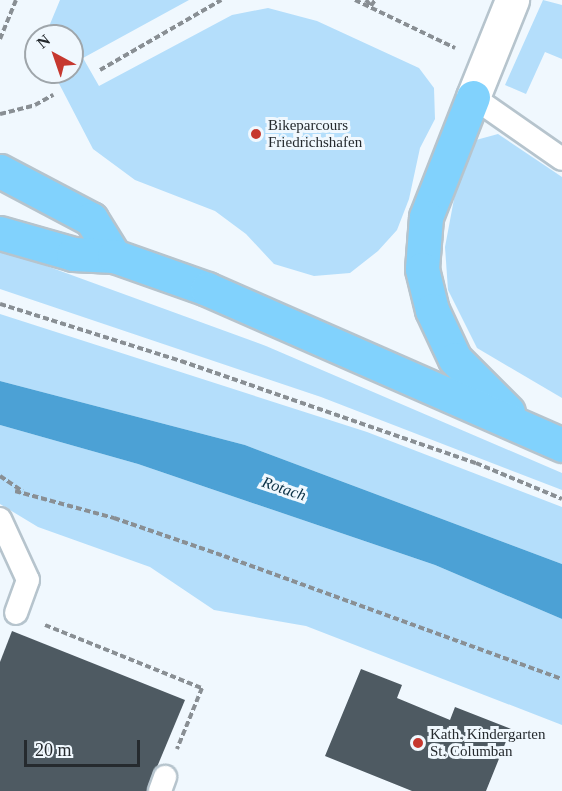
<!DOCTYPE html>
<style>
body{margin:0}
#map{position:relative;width:562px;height:791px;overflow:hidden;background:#f0f8fe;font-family:"Times New Roman",serif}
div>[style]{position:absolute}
.green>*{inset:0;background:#b4defb}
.water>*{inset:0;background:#4ca1d5}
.building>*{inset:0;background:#4e5a62}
.path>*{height:4px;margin-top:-2px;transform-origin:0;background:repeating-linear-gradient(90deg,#898f94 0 6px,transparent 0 9px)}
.roads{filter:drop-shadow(2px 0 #b6c4cd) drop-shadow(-2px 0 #b6c4cd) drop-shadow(0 2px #b6c4cd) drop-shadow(0 -2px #b6c4cd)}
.lane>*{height:22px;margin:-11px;padding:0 11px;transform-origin:11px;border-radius:11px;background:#fff}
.street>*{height:33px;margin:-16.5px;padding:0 16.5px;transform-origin:16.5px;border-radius:16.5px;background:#fff}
.primary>*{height:33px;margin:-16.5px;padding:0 16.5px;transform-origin:16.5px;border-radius:16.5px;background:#81d2fd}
.dots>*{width:16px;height:16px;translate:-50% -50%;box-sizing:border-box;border:3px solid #f0f8fe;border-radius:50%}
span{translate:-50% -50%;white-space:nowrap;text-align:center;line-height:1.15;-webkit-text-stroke:6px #f0f8fe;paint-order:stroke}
.poi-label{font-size:15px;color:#252a2e}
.left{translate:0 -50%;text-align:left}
.water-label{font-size:16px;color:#0b3146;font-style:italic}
.north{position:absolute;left:24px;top:24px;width:60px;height:60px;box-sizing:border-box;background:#f0f8fe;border:2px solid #9fa6ab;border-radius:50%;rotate:320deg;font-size:16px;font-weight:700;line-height:24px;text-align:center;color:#252a2e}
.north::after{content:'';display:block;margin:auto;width:21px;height:27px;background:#c6382f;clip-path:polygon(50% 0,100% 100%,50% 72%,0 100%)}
.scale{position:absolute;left:24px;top:740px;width:116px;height:27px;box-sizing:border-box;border:3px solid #252a2e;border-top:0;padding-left:8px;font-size:18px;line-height:21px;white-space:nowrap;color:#252a2e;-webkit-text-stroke:4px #f0f8fe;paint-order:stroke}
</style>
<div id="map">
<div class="green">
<i style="clip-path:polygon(60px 0,189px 0,83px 58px,99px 86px,232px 15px,268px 8px,317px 21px,419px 68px,434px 88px,435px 119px,420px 148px,409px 199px,397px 230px,378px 251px,350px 273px,314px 276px,274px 264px,246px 234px,215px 211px,135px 180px,93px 149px,53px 72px,72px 72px,72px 36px,45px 36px)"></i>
<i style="clip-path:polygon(543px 0,562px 5px,562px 59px,545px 52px,526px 94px,505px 85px)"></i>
<i style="clip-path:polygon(498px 134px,562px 177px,562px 398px,477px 348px,448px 290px,445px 247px,457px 183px,476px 140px)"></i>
<i style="clip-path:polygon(0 249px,266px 346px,562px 473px,562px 490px,321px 397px,0 289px)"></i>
<i style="clip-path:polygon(0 314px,367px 432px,562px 507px,562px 564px,245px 445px,0 381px)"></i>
<i style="clip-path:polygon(0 425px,138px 464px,435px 565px,562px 619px,562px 725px,306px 626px,214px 610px,150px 567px,38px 527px,0 504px)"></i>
</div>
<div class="water">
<i style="clip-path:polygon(0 381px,245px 445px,562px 564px,562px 619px,435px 565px,138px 464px,0 425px)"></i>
</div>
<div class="building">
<i style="clip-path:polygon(12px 631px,185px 700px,147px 791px,0 791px,0 662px)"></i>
<i style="clip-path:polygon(361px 669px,402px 685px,397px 698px,450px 720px,455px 707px,511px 729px,486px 791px,412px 791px,325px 756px)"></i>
</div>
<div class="path">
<i style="left:355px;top:0;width:111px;rotate:25.6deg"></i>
<i style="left:366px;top:0;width:8px;rotate:50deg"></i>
<i style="left:371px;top:6px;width:7px;rotate:-56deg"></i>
<i style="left:0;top:39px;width:42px;rotate:-67.7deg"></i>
<i style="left:100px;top:70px;width:140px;rotate:-30deg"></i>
<i style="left:0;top:114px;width:36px;rotate:-14deg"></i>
<i style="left:35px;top:105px;width:21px;rotate:-29deg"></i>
<i style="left:0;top:304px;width:190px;rotate:17.5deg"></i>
<i style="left:181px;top:361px;width:312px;rotate:19.1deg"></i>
<i style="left:476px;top:463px;width:93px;rotate:22.7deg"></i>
<i style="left:0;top:476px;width:27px;rotate:34deg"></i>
<i style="left:15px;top:491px;width:103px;rotate:15.3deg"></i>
<i style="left:114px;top:518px;width:116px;rotate:19.1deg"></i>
<i style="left:224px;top:556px;width:360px;rotate:20deg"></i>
<i style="left:45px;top:625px;width:169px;rotate:21.9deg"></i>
<i style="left:202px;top:688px;width:66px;rotate:112.3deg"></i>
</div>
<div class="roads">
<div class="lane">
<i style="left:473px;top:97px;width:108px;rotate:34.9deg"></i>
<i style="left:0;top:519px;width:67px;rotate:65.3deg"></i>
<i style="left:28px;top:580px;width:35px;rotate:110deg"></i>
<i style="left:160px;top:791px;width:15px;rotate:-70deg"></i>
</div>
<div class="street">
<i style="left:473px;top:97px;width:105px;rotate:-68.1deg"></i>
</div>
<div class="primary">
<i style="left:473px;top:97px;width:129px;rotate:111.4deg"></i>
<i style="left:426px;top:217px;width:52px;rotate:94.4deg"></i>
<i style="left:422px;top:269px;width:42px;rotate:76.3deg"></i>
<i style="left:432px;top:310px;width:54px;rotate:64.9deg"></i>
<i style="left:455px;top:359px;width:75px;rotate:45deg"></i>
<i style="left:0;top:171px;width:103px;rotate:27.8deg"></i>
<i style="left:91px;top:219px;width:44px;rotate:58.1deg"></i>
<i style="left:0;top:233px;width:76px;rotate:16deg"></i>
<i style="left:73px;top:254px;width:41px;rotate:2.8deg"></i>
<i style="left:114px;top:256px;width:99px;rotate:19.5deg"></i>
<i style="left:207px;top:289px;width:388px;rotate:23.7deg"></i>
</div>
</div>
<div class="dots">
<i style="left:256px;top:134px;background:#c6382f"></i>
<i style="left:418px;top:743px;background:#c6382f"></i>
</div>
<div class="poi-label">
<span class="left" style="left:268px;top:134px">Bikeparcours<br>Friedrichshafen</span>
<span class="left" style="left:430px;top:743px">Kath. Kindergarten<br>St. Columban</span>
</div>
<div class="water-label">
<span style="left:284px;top:489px;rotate:19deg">Rotach</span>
</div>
<div class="north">N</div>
<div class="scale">20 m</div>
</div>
